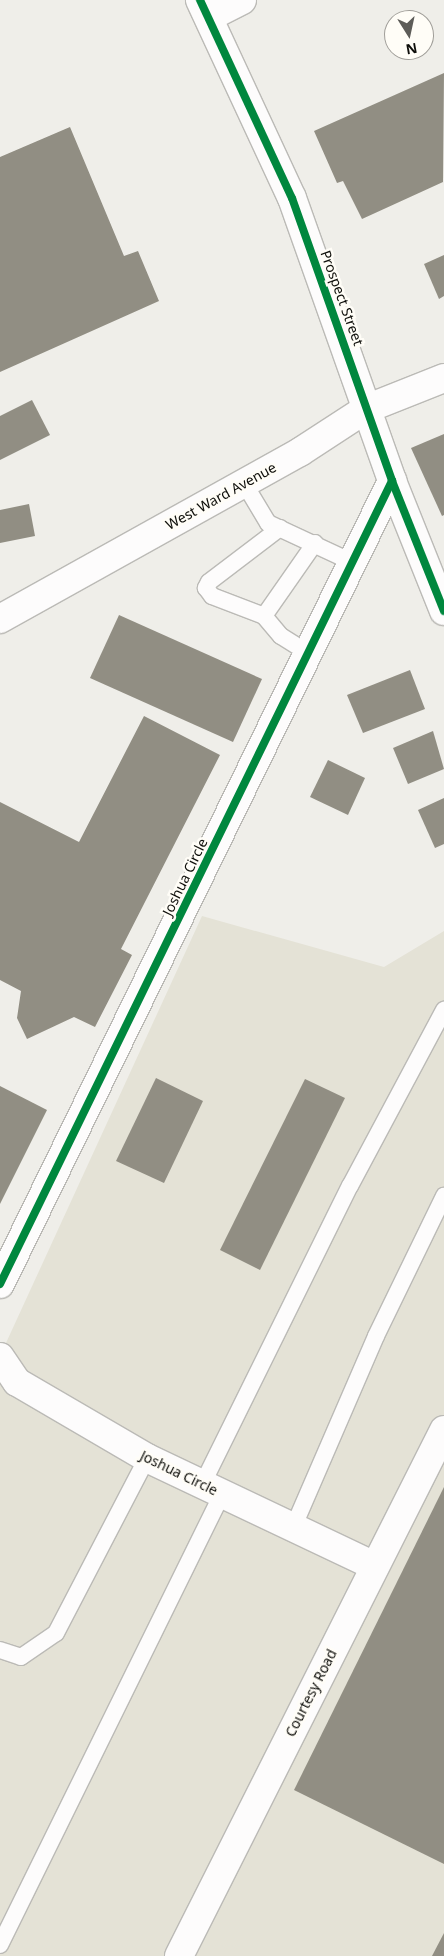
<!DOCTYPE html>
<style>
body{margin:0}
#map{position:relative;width:444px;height:1956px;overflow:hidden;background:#efeee9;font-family:"Noto Sans",sans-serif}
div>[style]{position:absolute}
.built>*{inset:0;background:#e4e2d6}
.building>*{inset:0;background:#918e83}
.roads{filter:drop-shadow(1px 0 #bbbab6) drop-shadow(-1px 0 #bbbab6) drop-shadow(0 1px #bbbab6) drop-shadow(0 -1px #bbbab6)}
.service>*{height:16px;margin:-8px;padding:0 8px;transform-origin:8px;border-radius:8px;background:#fdfcfc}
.minor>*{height:28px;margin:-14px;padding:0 14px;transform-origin:14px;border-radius:14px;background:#fdfcfc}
.tertiary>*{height:28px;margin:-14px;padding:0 14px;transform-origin:14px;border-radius:14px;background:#fdfcfc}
.cycleway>*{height:8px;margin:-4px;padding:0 4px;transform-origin:4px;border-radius:4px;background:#00873e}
span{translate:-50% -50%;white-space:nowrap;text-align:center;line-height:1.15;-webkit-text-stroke:5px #fffdf7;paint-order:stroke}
.street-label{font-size:14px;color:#0e0e0a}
.north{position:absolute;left:384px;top:10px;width:50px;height:50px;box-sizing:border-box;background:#fffdf7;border:1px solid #9f9d98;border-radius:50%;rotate:170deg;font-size:14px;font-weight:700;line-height:20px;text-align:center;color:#0e0e0a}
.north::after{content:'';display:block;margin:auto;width:18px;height:22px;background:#5d5c58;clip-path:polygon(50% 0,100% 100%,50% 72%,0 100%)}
</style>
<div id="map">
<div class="built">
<i style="clip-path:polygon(202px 916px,384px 967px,444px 931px,444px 1956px,0 1956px,0 1356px)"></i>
</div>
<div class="building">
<i style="clip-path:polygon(444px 73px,443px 182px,362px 219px,343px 181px,337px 183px,314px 131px)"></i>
<i style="clip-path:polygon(70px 127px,124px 256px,138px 251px,159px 301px,0 372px,0 157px)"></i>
<i style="clip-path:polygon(444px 255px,444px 296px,439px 299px,424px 264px)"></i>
<i style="clip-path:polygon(32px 400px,50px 435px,0 460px,0 416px)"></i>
<i style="clip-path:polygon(444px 434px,444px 515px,442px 516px,411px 448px)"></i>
<i style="clip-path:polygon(29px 504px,35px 536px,0 543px,0 510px)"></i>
<i style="clip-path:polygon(119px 615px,262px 679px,233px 742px,90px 678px)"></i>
<i style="clip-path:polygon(410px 670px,425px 709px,363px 733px,347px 695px)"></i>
<i style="clip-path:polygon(144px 716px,220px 755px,121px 949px,132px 955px,95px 1027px,74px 1017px,27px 1039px,17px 1018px,21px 991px,0 980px,0 802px,79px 842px)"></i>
<i style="clip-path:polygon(433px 731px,444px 769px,408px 784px,393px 748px)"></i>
<i style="clip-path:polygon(328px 760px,365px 778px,348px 815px,310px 797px)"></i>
<i style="clip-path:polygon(444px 798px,444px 844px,435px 848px,418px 810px)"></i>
<i style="clip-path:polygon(156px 1078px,203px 1101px,164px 1183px,116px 1161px)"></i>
<i style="clip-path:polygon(305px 1079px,345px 1098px,260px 1270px,220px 1250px)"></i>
<i style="clip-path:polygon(0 1086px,47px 1110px,0 1204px)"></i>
<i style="clip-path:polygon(444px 1487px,444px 1864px,294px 1790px)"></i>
<i style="clip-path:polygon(444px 1933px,444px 1956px,432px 1956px)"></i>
</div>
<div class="roads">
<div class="service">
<i style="left:244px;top:483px;width:47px;rotate:59deg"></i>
<i style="left:268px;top:523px;width:93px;rotate:24.9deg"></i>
<i style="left:280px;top:528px;width:89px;rotate:142.7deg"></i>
<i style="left:209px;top:582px;width:7px;rotate:117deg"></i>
<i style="left:206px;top:588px;width:10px;rotate:53deg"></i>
<i style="left:212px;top:596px;width:56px;rotate:21deg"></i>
<i style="left:264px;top:616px;width:89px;rotate:-55.1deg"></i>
<i style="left:264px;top:616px;width:26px;rotate:50deg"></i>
<i style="left:281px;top:636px;width:32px;rotate:32deg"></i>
<i style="left:202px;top:1485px;width:334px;rotate:-63.7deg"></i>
<i style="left:350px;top:1186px;width:200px;rotate:-61.9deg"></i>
<i style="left:293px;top:1528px;width:209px;rotate:-66.6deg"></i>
<i style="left:376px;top:1336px;width:156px;rotate:-64.1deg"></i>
<i style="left:0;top:1650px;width:22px;rotate:18deg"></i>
<i style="left:21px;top:1657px;width:42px;rotate:-34.4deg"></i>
<i style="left:56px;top:1633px;width:197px;rotate:-62.5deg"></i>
<i style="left:0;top:1945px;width:503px;rotate:-63.79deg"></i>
</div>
<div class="minor">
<i style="left:209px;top:17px;width:37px;rotate:-27deg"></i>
<i style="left:0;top:1284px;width:894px;rotate:-63.98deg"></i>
<i style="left:0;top:1357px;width:30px;rotate:56deg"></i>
<i style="left:17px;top:1382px;width:151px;rotate:30.3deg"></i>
<i style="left:147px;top:1458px;width:251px;rotate:25.4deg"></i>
<i style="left:179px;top:1956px;width:589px;rotate:-63.26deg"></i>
</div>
<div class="tertiary">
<i style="left:200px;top:0;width:218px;rotate:65.1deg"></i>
<i style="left:292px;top:198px;width:300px;rotate:70.5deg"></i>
<i style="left:392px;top:481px;width:140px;rotate:68.2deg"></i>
<i style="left:0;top:619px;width:343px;rotate:-29.1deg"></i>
<i style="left:300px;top:452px;width:79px;rotate:-33.1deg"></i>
<i style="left:366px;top:409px;width:84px;rotate:-21.7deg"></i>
</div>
</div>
<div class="cycleway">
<i style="left:200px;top:0;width:218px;rotate:65.1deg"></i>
<i style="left:292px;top:198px;width:300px;rotate:70.5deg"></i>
<i style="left:392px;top:481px;width:140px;rotate:68.2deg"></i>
<i style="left:0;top:1284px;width:894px;rotate:-63.98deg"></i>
</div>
<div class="street-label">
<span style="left:342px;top:298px;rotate:70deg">Prospect Street</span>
<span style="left:221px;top:496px;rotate:-29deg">West Ward Avenue</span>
<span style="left:185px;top:877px;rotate:-64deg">Joshua Circle</span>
<span style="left:179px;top:1473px;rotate:26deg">Joshua Circle</span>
<span style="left:311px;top:1693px;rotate:-63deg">Courtesy Road</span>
</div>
<div class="north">N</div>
</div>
